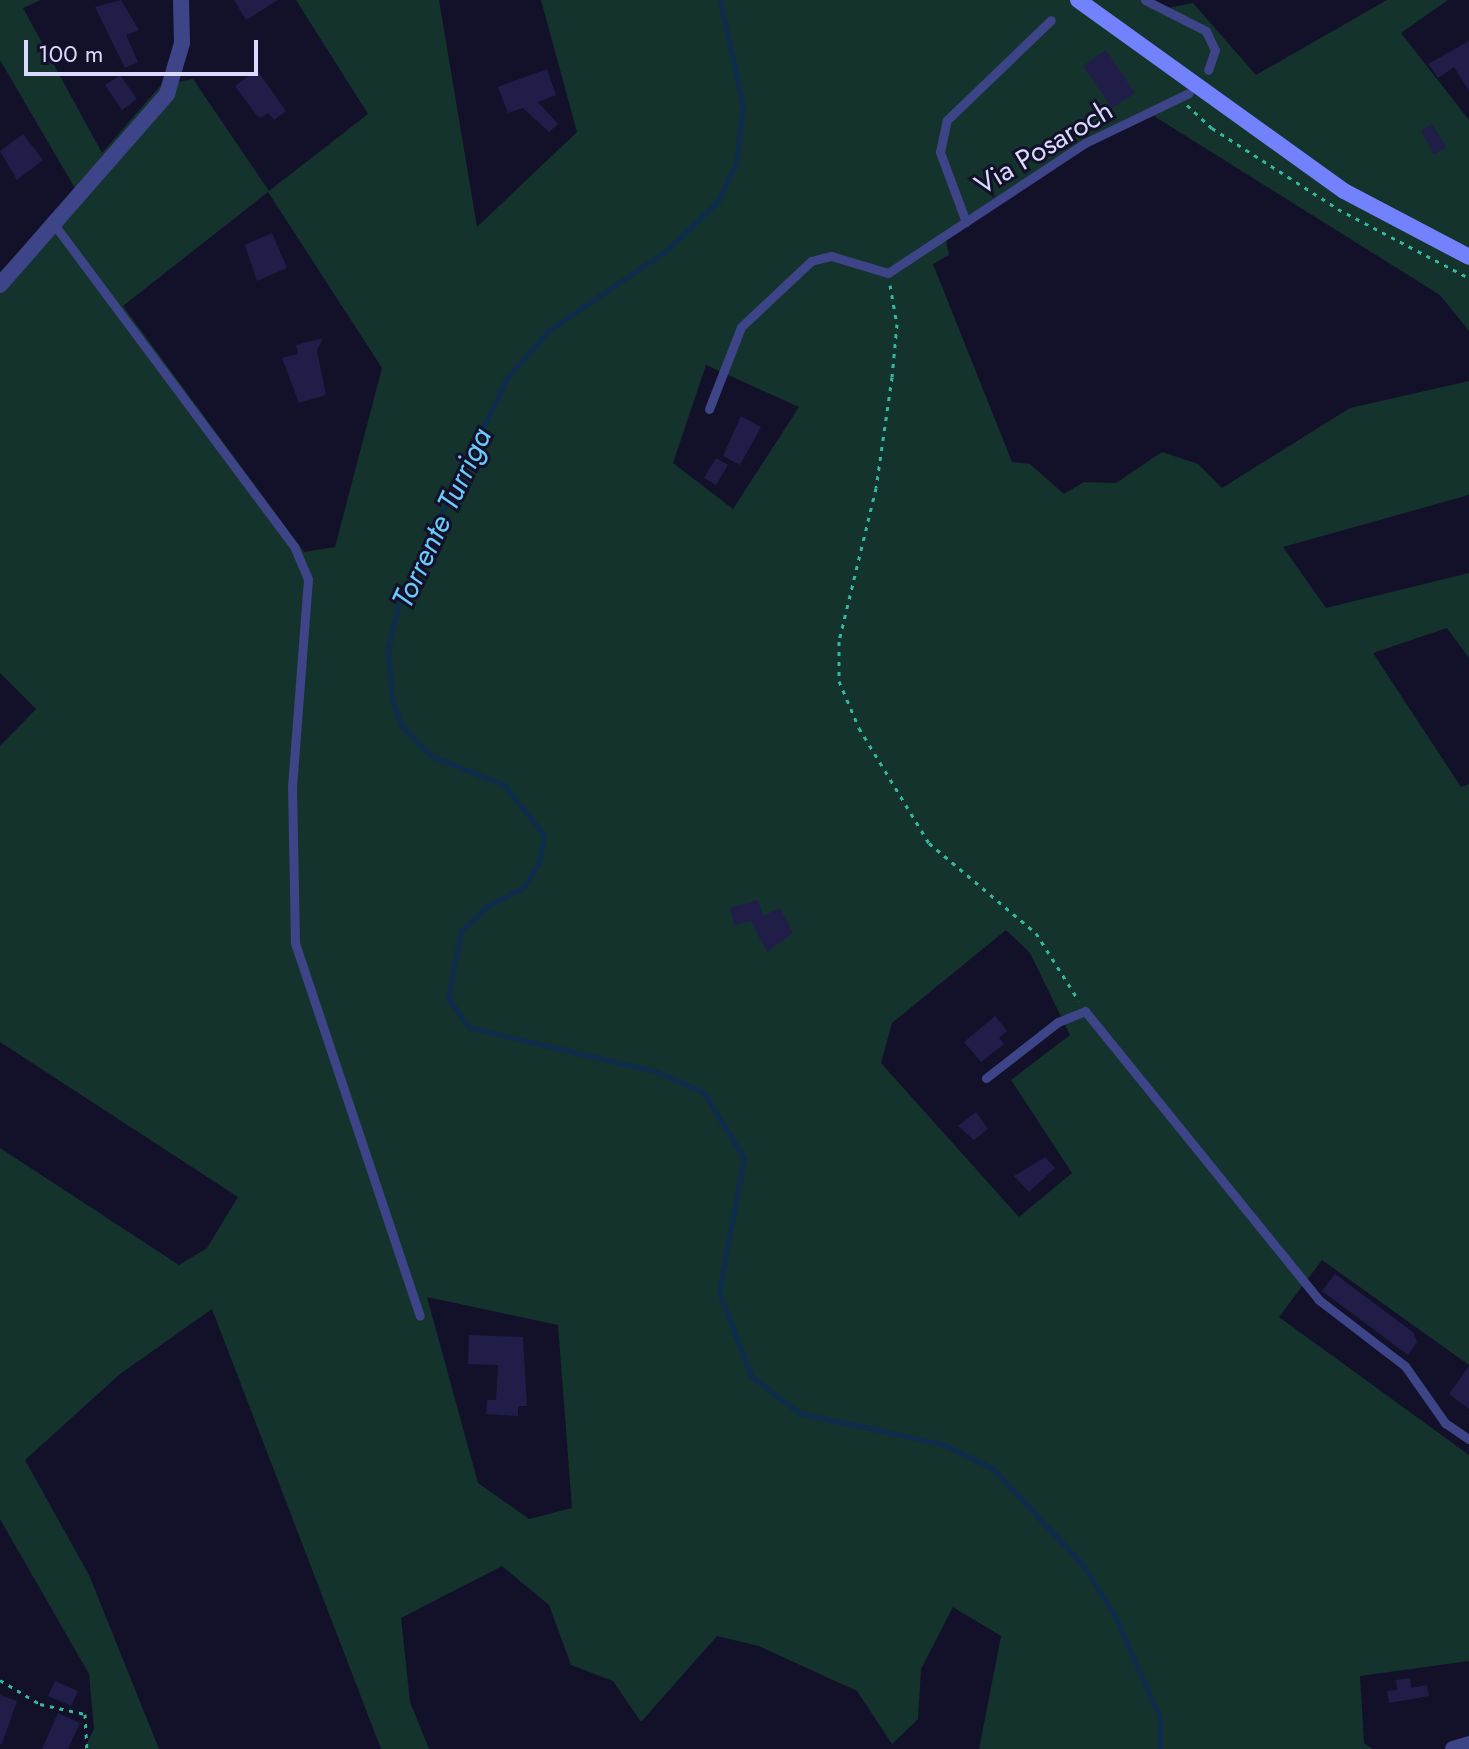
<!DOCTYPE html>
<style>
body{margin:0}
#map{position:relative;width:1469px;height:1749px;overflow:hidden;background:#121129;font-family:Jost,sans-serif}
div>[style]{position:absolute}
.green>*{inset:0;background:#14332d}
.stream>*{height:5px;margin:-2.5px;padding:0 2.5px;transform-origin:2.5px;border-radius:2.5px;background:#0e2c4b}
.building>*{inset:0;background:#201d49}
.path>*{height:3px;margin-top:-1.5px;transform-origin:0;background:repeating-linear-gradient(90deg,#32b99e 0 4px,transparent 0 10px)}
.service>*{height:9px;margin:-4.5px;padding:0 4.5px;transform-origin:4.5px;border-radius:4.5px;background:#3d4487}
.minor>*{height:16px;margin:-8px;padding:0 8px;transform-origin:8px;border-radius:8px;background:#3d4487}
.tertiary>*{height:16px;margin:-8px;padding:0 8px;transform-origin:8px;border-radius:8px;background:#3d4487}
.secondary>*{height:16px;margin:-8px;padding:0 8px;transform-origin:8px;border-radius:8px;background:#7282fc}
span{translate:-50% -50%;white-space:nowrap;text-align:center;line-height:1.15;-webkit-text-stroke:6px #121129;paint-order:stroke}
.street-label{font-size:28px;color:#d9dafe}
.water-label{font-size:30px;color:#69ccfc;font-style:italic}
.scale{position:absolute;left:24px;top:40px;width:234px;height:36px;box-sizing:border-box;border:4px solid #d9dafe;border-top:0;padding-left:10px;font-size:24px;line-height:28px;white-space:nowrap;color:#d9dafe;-webkit-text-stroke:6px #121129;paint-order:stroke}
</style>
<div id="map">
<div class="green">
<i style="clip-path:polygon(evenodd,0 0,41px 0,23px 8px,102px 153px,161px 85px,193px 79px,269px 191px,368px 114px,296px 0,439px 0,477px 227px,577px 132px,541px 0,1145px 0,1163px 9px,1193px 3px,1256px 75px,1387px 0,1448px 0,1401px 33px,1469px 120px,1469px 331px,1440px 295px,1149px 113px,1053px 163px,946px 240px,949px 255px,933px 264px,1012px 462px,1030px 464px,1064px 494px,1084px 482px,1116px 483px,1162px 452px,1198px 464px,1222px 488px,1350px 408px,1469px 381px,1469px 495px,1283px 547px,1326px 608px,1469px 573px,1469px 658px,1447px 628px,1373px 653px,1461px 787px,1469px 784px,1469px 1365px,1322px 1260px,1279px 1317px,1469px 1455px,1469px 1661px,1360px 1676px,1364px 1743px,1373px 1749px,979px 1749px,1001px 1636px,953px 1607px,921px 1669px,918px 1719px,892px 1744px,857px 1691px,759px 1646px,717px 1636px,641px 1722px,613px 1681px,571px 1665px,549px 1605px,502px 1566px,401px 1618px,410px 1702px,429px 1749px,381px 1749px,212px 1309px,120px 1374px,25px 1460px,89px 1575px,159px 1749px,84px 1749px,94px 1729px,89px 1674px,0 1519px,0 1148px,179px 1265px,207px 1248px,238px 1197px,0 1042px,0 746px,36px 709px,0 673px,0 272px,76px 190px,0 60px,0 0,268px 192px,382px 368px,335px 547px,304px 552px,123px 306px,268px 192px,0 0,706px 365px,799px 407px,733px 509px,673px 463px,706px 365px,0 0,1006px 930px,1030px 953px,1070px 1035px,1011px 1080px,1072px 1173px,1019px 1217px,881px 1063px,892px 1023px,1006px 930px,0 0,427px 1297px,558px 1325px,572px 1508px,529px 1519px,478px 1483px,427px 1297px)"></i>
</div>
<div class="stream">
<i style="left:720px;top:0;width:108px;rotate:77.8deg"></i>
<i style="left:743px;top:106px;width:57px;rotate:97deg"></i>
<i style="left:736px;top:163px;width:42px;rotate:115.3deg"></i>
<i style="left:718px;top:201px;width:71px;rotate:136.1deg"></i>
<i style="left:667px;top:250px;width:144px;rotate:145.8deg"></i>
<i style="left:548px;top:331px;width:62px;rotate:131.1deg"></i>
<i style="left:507px;top:378px;width:245px;rotate:115.9deg"></i>
<i style="left:400px;top:598px;width:51px;rotate:103.5deg"></i>
<i style="left:388px;top:648px;width:51px;rotate:85.5deg"></i>
<i style="left:392px;top:699px;width:28px;rotate:71deg"></i>
<i style="left:401px;top:725px;width:42px;rotate:46deg"></i>
<i style="left:430px;top:755px;width:80px;rotate:22.1deg"></i>
<i style="left:504px;top:785px;width:64px;rotate:51.3deg"></i>
<i style="left:544px;top:835px;width:27px;rotate:100deg"></i>
<i style="left:539px;top:862px;width:29px;rotate:121deg"></i>
<i style="left:524px;top:887px;width:43px;rotate:152.2deg"></i>
<i style="left:486px;top:907px;width:35px;rotate:136deg"></i>
<i style="left:461px;top:931px;width:68px;rotate:101deg"></i>
<i style="left:448px;top:998px;width:35px;rotate:55deg"></i>
<i style="left:468px;top:1027px;width:195px;rotate:13.3deg"></i>
<i style="left:658px;top:1072px;width:51px;rotate:24.5deg"></i>
<i style="left:704px;top:1093px;width:76px;rotate:58.4deg"></i>
<i style="left:744px;top:1158px;width:136px;rotate:100.6deg"></i>
<i style="left:719px;top:1292px;width:90px;rotate:69.1deg"></i>
<i style="left:751px;top:1376px;width:61px;rotate:37.6deg"></i>
<i style="left:799px;top:1413px;width:146px;rotate:12.2deg"></i>
<i style="left:942px;top:1444px;width:55px;rotate:25.6deg"></i>
<i style="left:992px;top:1468px;width:133px;rotate:46.8deg"></i>
<i style="left:1083px;top:1565px;width:58px;rotate:57.7deg"></i>
<i style="left:1114px;top:1614px;width:114px;rotate:66.1deg"></i>
<i style="left:1160px;top:1718px;width:31px;rotate:90deg"></i>
</div>
<div class="building">
<i style="clip-path:polygon(121px 0,139px 30px,126px 35px,138px 62px,125px 68px,95px 7px)"></i>
<i style="clip-path:polygon(234px 0,278px 0,246px 20px)"></i>
<i style="clip-path:polygon(1469px 41px,1469px 91px,1454px 67px,1438px 78px,1428px 64px)"></i>
<i style="clip-path:polygon(1106px 50px,1135px 93px,1112px 108px,1083px 66px)"></i>
<i style="clip-path:polygon(547px 69px,556px 95px,538px 102px,558px 124px,549px 132px,523px 108px,508px 113px,498px 87px)"></i>
<i style="clip-path:polygon(257px 70px,286px 111px,274px 120px,268px 113px,260px 118px,255px 113px,235px 86px)"></i>
<i style="clip-path:polygon(120px 75px,137px 99px,122px 110px,105px 85px)"></i>
<i style="clip-path:polygon(1432px 124px,1446px 147px,1434px 154px,1421px 131px)"></i>
<i style="clip-path:polygon(23px 134px,43px 160px,17px 180px,0 151px)"></i>
<i style="clip-path:polygon(272px 233px,287px 268px,257px 281px,245px 245px)"></i>
<i style="clip-path:polygon(323px 338px,317px 350px,326px 395px,299px 403px,282px 358px,298px 354px,296px 345px)"></i>
<i style="clip-path:polygon(741px 416px,761px 427px,740px 465px,723px 456px)"></i>
<i style="clip-path:polygon(716px 458px,728px 465px,716px 485px,704px 478px)"></i>
<i style="clip-path:polygon(758px 900px,763px 916px,780px 908px,793px 933px,767px 952px,751px 921px,734px 925px,730px 908px)"></i>
<i style="clip-path:polygon(995px 1016px,1007px 1031px,999px 1038px,1004px 1044px,981px 1062px,964px 1042px)"></i>
<i style="clip-path:polygon(976px 1112px,988px 1129px,974px 1140px,958px 1126px)"></i>
<i style="clip-path:polygon(1045px 1157px,1055px 1168px,1029px 1192px,1014px 1176px)"></i>
<i style="clip-path:polygon(1335px 1274px,1414px 1333px,1417px 1342px,1408px 1355px,1322px 1291px)"></i>
<i style="clip-path:polygon(469px 1335px,523px 1337px,527px 1406px,518px 1406px,518px 1416px,486px 1414px,487px 1400px,496px 1400px,498px 1365px,468px 1364px)"></i>
<i style="clip-path:polygon(1469px 1366px,1469px 1409px,1449px 1394px)"></i>
<i style="clip-path:polygon(1410px 1678px,1411px 1688px,1427px 1685px,1429px 1696px,1389px 1703px,1387px 1691px,1397px 1690px,1396px 1680px)"></i>
<i style="clip-path:polygon(55px 1681px,78px 1691px,71px 1706px,48px 1696px)"></i>
<i style="clip-path:polygon(0 1695px,17px 1701px,2px 1744px,0 1744px)"></i>
<i style="clip-path:polygon(58px 1713px,80px 1723px,68px 1749px,42px 1749px)"></i>
</div>
<div class="path">
<i style="left:1187px;top:105px;width:34px;rotate:43deg"></i>
<i style="left:1212px;top:128px;width:150px;rotate:32.7deg"></i>
<i style="left:1338px;top:209px;width:148px;rotate:27.8deg"></i>
<i style="left:890px;top:285px;width:40px;rotate:80deg"></i>
<i style="left:897px;top:324px;width:53px;rotate:95.4deg"></i>
<i style="left:892px;top:377px;width:112px;rotate:98.2deg"></i>
<i style="left:876px;top:488px;width:157px;rotate:103.6deg"></i>
<i style="left:839px;top:641px;width:40px;rotate:90deg"></i>
<i style="left:839px;top:681px;width:51px;rotate:66.9deg"></i>
<i style="left:859px;top:728px;width:135px;rotate:58.7deg"></i>
<i style="left:929px;top:843px;width:140px;rotate:40.1deg"></i>
<i style="left:1036px;top:933px;width:80px;rotate:57.7deg"></i>
<i style="left:0;top:1680px;width:47px;rotate:31deg"></i>
<i style="left:40px;top:1704px;width:46px;rotate:12.5deg"></i>
<i style="left:85px;top:1714px;width:35px;rotate:87deg"></i>
</div>
<div class="service">
<i style="left:1145px;top:0;width:68px;rotate:26.9deg"></i>
<i style="left:1206px;top:31px;width:21px;rotate:65deg"></i>
<i style="left:1215px;top:50px;width:21px;rotate:109deg"></i>
<i style="left:966px;top:222px;width:75px;rotate:-110.4deg"></i>
<i style="left:940px;top:152px;width:33px;rotate:-78deg"></i>
<i style="left:947px;top:120px;width:144px;rotate:-43.9deg"></i>
<i style="left:56px;top:227px;width:398px;rotate:53.3deg"></i>
<i style="left:294px;top:546px;width:36px;rotate:67deg"></i>
<i style="left:308px;top:579px;width:208px;rotate:94.4deg"></i>
<i style="left:292px;top:786px;width:157px;rotate:88.9deg"></i>
<i style="left:295px;top:943px;width:393px;rotate:71.5deg"></i>
<i style="left:709px;top:409px;width:88px;rotate:-68.7deg"></i>
<i style="left:741px;top:327px;width:96px;rotate:-43.3deg"></i>
<i style="left:811px;top:261px;width:21px;rotate:-14deg"></i>
<i style="left:831px;top:256px;width:59px;rotate:16.6deg"></i>
<i style="left:888px;top:273px;width:236px;rotate:-33.4deg"></i>
<i style="left:1085px;top:143px;width:115px;rotate:-25.7deg"></i>
<i style="left:986px;top:1078px;width:91px;rotate:-37.9deg"></i>
<i style="left:1058px;top:1022px;width:29px;rotate:-22deg"></i>
<i style="left:1085px;top:1011px;width:372px;rotate:51deg"></i>
<i style="left:1319px;top:1300px;width:108px;rotate:37.5deg"></i>
<i style="left:1405px;top:1366px;width:70px;rotate:54.9deg"></i>
<i style="left:1445px;top:1423px;width:29px;rotate:34deg"></i>
</div>
<div class="minor">
<i style="left:1453px;top:1749px;width:17px;rotate:-17deg"></i>
</div>
<div class="tertiary">
<i style="left:0;top:285px;width:254px;rotate:-48.8deg"></i>
<i style="left:167px;top:94px;width:53px;rotate:-73.6deg"></i>
<i style="left:182px;top:43px;width:43px;rotate:-91.3deg"></i>
</div>
<div class="secondary">
<i style="left:1078px;top:0;width:327px;rotate:35.7deg"></i>
<i style="left:1344px;top:191px;width:141px;rotate:27.8deg"></i>
</div>
<div class="street-label">
<span style="left:1044px;top:148px;rotate:-31deg">Via Posaroch</span>
</div>
<div class="water-label">
<span style="left:442px;top:518px;rotate:-65deg">Torrente Turriga</span>
</div>
<div class="scale">100 m</div>
</div>
